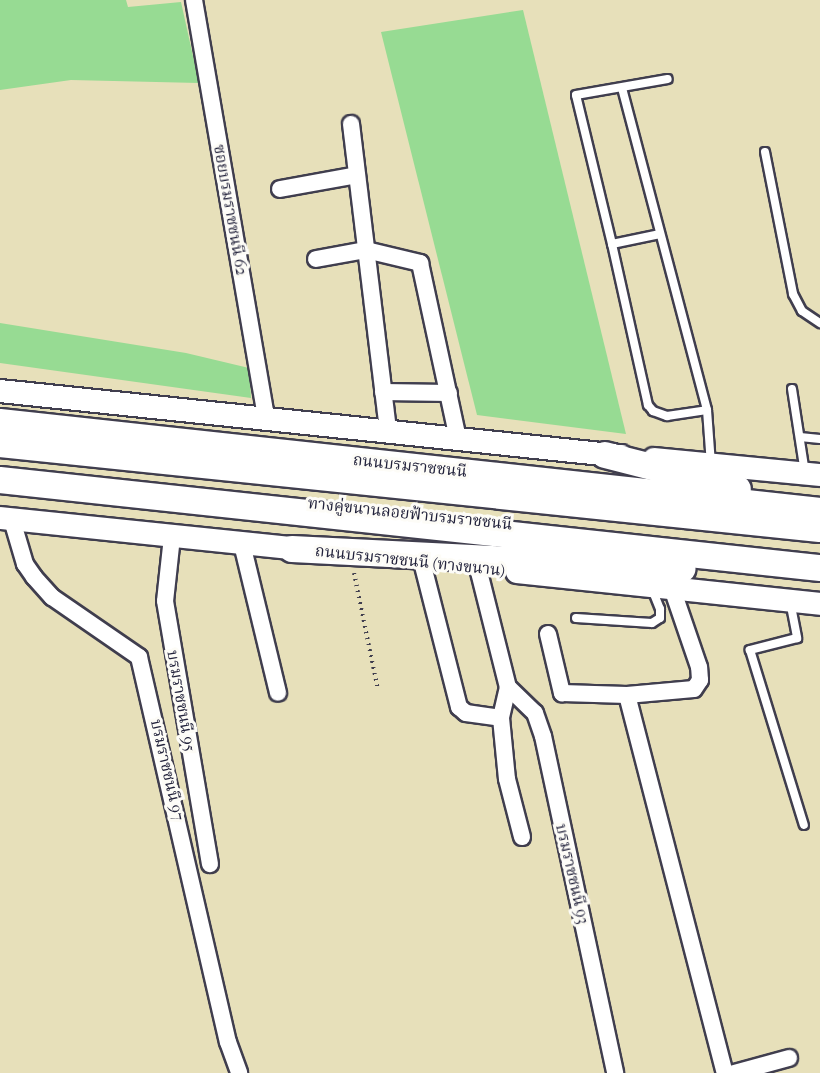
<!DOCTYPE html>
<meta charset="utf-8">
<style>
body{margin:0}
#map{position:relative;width:820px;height:1073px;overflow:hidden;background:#e7e0ba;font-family:"IM FELL French Canon","Noto Serif Thai",serif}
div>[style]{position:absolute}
.green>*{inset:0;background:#97db93}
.path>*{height:4px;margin-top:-2px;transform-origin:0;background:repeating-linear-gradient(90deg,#403e4e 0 1.5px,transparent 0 6px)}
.roads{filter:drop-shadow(2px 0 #403e4e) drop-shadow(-2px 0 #403e4e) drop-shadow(0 2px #403e4e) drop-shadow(0 -2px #403e4e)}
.service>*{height:8px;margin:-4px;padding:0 4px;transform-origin:4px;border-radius:4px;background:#fff}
.minor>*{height:16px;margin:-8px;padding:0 8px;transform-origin:8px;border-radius:8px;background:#fff}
.secondary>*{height:22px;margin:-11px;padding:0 11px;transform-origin:11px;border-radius:11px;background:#fff}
.primary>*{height:26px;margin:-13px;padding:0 13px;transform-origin:13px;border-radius:13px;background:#fff}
span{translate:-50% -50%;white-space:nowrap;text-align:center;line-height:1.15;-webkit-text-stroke:6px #fdfcf7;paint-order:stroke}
.street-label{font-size:16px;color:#22223b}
</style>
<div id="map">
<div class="green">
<i style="clip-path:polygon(0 0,126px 0,128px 7px,181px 2px,199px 83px,71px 80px,0 90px)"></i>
<i style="clip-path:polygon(523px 10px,626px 434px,477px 415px,381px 32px)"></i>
<i style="clip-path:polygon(0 323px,186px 353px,249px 368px,251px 398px,0 363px)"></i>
</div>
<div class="path">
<i style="left:354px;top:573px;width:119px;rotate:78.4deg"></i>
</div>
<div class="roads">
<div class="service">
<i style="left:622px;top:88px;width:333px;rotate:75.2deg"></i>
<i style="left:707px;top:410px;width:54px;rotate:85.8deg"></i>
<i style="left:765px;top:152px;width:145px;rotate:78.8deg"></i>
<i style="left:793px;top:294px;width:19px;rotate:62deg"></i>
<i style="left:802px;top:311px;width:22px;rotate:34deg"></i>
<i style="left:660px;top:234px;width:49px;rotate:168.2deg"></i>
<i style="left:612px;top:244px;width:165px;rotate:77.4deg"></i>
<i style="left:648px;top:405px;width:8px;rotate:50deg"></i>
<i style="left:653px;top:411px;width:15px;rotate:20deg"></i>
<i style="left:667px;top:416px;width:40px;rotate:-8.5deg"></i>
<i style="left:612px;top:244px;width:153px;rotate:-103.6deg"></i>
<i style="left:576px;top:95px;width:93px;rotate:-9.9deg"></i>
<i style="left:792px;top:389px;width:85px;rotate:81.2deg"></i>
<i style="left:800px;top:437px;width:20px;rotate:6deg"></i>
<i style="left:790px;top:601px;width:38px;rotate:79deg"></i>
<i style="left:797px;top:638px;width:49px;rotate:165.7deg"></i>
<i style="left:750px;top:650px;width:183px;rotate:72.9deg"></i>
<i style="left:576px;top:618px;width:76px;rotate:3.8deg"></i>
<i style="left:652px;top:623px;width:9px;rotate:-32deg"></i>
<i style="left:660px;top:618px;width:9px;rotate:-90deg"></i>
<i style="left:660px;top:609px;width:22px;rotate:-112deg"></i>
</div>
<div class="minor">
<i style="left:194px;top:0;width:425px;rotate:80.2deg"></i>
<i style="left:351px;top:124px;width:310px;rotate:83.1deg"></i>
<i style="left:280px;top:189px;width:78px;rotate:-10.3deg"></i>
<i style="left:316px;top:259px;width:51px;rotate:-10.2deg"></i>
<i style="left:366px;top:250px;width:56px;rotate:13.5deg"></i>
<i style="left:420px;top:263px;width:180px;rotate:77.8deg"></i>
<i style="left:383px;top:392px;width:66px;rotate:0.9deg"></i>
<i style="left:12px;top:520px;width:46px;rotate:73.5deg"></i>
<i style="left:25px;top:564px;width:16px;rotate:55deg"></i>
<i style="left:34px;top:577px;width:27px;rotate:48deg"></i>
<i style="left:52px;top:597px;width:106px;rotate:34.6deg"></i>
<i style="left:139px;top:657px;width:395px;rotate:77deg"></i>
<i style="left:228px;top:1042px;width:33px;rotate:70deg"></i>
<i style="left:172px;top:537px;width:64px;rotate:96.2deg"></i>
<i style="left:165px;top:601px;width:267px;rotate:80.3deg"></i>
<i style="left:242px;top:544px;width:153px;rotate:76.4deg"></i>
<i style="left:422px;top:562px;width:150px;rotate:75.7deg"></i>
<i style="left:459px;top:707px;width:9px;rotate:41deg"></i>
<i style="left:466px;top:713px;width:35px;rotate:8deg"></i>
<i style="left:478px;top:568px;width:123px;rotate:75.9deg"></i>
<i style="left:508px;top:687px;width:32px;rotate:103deg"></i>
<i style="left:501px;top:718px;width:61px;rotate:84.4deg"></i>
<i style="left:507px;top:779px;width:60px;rotate:75.5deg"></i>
<i style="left:548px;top:634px;width:61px;rotate:76.7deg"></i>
<i style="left:562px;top:693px;width:65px;rotate:1.8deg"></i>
<i style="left:627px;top:695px;width:67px;rotate:-5.1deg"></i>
<i style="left:694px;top:689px;width:11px;rotate:-56deg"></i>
<i style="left:700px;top:680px;width:13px;rotate:-94deg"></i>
<i style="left:699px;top:667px;width:83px;rotate:-108.9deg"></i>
<i style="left:508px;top:687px;width:37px;rotate:44deg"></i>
<i style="left:535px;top:713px;width:24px;rotate:71deg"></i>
<i style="left:543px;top:736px;width:345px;rotate:77.9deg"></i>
<i style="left:627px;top:695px;width:390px;rotate:75.5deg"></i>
<i style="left:734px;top:1073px;width:57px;rotate:-15.3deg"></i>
</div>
<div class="secondary">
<i style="left:0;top:391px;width:624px;rotate:5.98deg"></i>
<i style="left:654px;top:459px;width:167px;rotate:5.5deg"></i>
<i style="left:0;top:518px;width:310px;rotate:5.9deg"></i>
<i style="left:517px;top:572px;width:305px;rotate:6deg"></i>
</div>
<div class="primary">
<i style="left:0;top:422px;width:825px;rotate:6.19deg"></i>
<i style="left:0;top:444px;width:824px;rotate:5.92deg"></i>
<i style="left:605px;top:455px;width:137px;rotate:14.3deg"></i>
<i style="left:0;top:480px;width:825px;rotate:6.13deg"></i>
<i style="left:292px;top:549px;width:391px;rotate:2.9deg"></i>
</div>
</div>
<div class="street-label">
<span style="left:230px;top:210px;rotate:80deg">ซอยบรมราชชนนี 62</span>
<span style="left:410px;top:466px;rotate:6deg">ถนนบรมราชชนนี</span>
<span style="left:410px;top:514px;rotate:6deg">ทางคู่ขนานลอยฟ้าบรมราชชนนี</span>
<span style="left:410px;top:561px;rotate:6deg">ถนนบรมราชชนนี (ทางขนาน)</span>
<span style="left:181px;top:701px;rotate:80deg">บรมราชชนนี 95</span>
<span style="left:167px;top:770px;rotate:77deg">บรมราชชนนี 97</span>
<span style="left:572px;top:874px;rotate:77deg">บรมราชชนนี 93</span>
</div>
</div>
